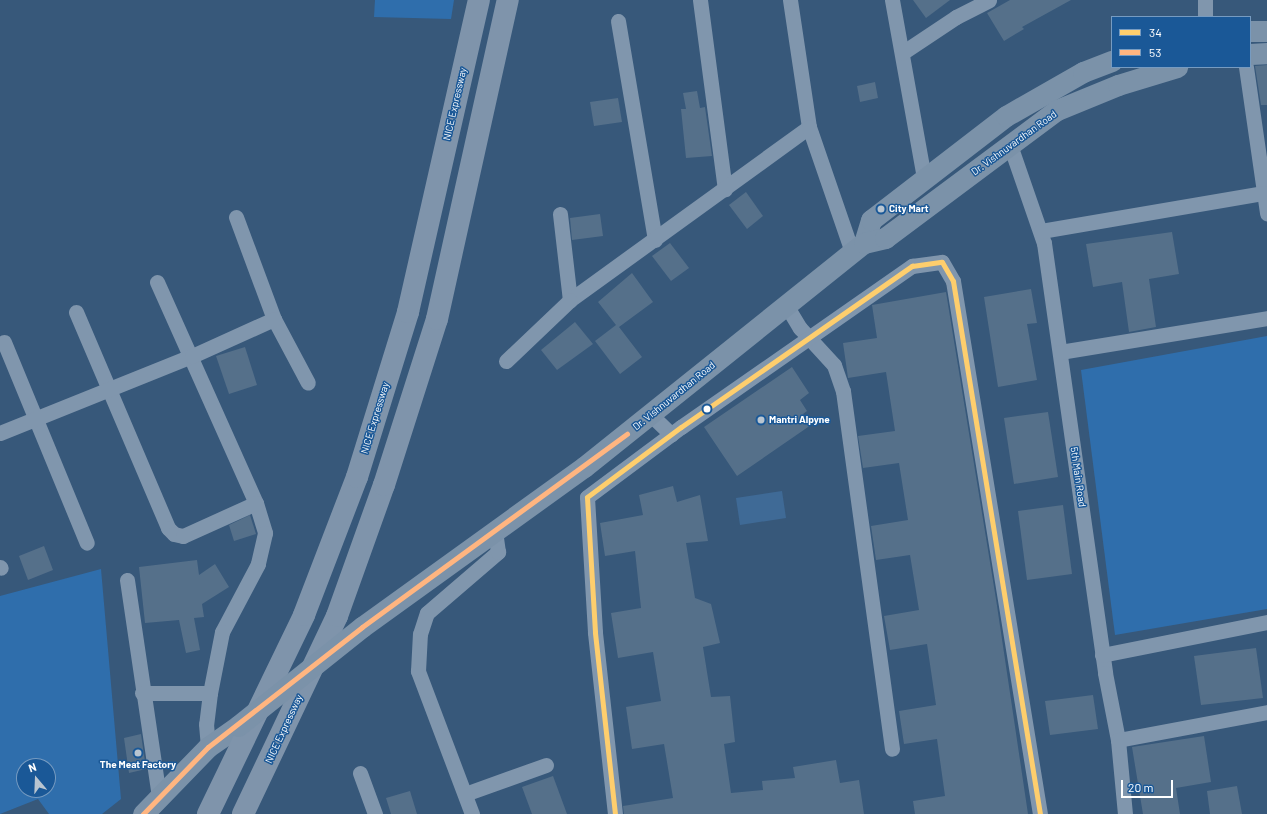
<!DOCTYPE html>
<style>
body{margin:0}
#map{position:relative;width:1267px;height:814px;overflow:hidden;background:#37587a;font-family:Barlow,sans-serif}
div>[style]{position:absolute}
.green>*{inset:0;background:#2f6eac}
.water>*{inset:0;background:#3f6a96}
.building>*{inset:0;background:#55708a}
.street>*{height:15px;margin:-7.5px;padding:0 7.5px;transform-origin:7.5px;border-radius:7.5px;background:#8096ad}
.secondary>*{height:21px;margin:-10.5px;padding:0 10.5px;transform-origin:10.5px;border-radius:10.5px;background:#7b92a9}
.highway>*{height:22px;margin:-11px;padding:0 11px;transform-origin:11px;border-radius:11px;background:#7f94ab}
.secondary-bridge>*{height:21px;margin:-10.5px;padding:0 10.5px;transform-origin:10.5px;border-radius:10.5px;background:#7b92a9}
.bus-1>*{height:5px;margin:-2.5px;padding:0 2.5px;transform-origin:2.5px;border-radius:2.5px;background:#fece6d}
.bus-2>*{height:5px;margin:-2.5px;padding:0 2.5px;transform-origin:2.5px;border-radius:2.5px;background:#ffb580}
.dots>*{width:11px;height:11px;translate:-50% -50%;box-sizing:border-box;border:2px solid #1a5897;border-radius:50%}
span{translate:-50% -50%;white-space:nowrap;text-align:center;line-height:1.15;-webkit-text-stroke:3px #1a5897;paint-order:stroke}
.street-label{font-size:10px;color:#fff}
.poi-label{font-size:10px;color:#fff;font-weight:700}
.left{translate:0 -50%;text-align:left}
.legend{position:absolute;left:1111px;top:16px;width:140px;height:52px;box-sizing:border-box;background:#1a5897;border:1px solid #769bc1;margin:0;padding:5px 7px;list-style:none;font-size:12px;color:#fff}
.legend li{display:flex;align-items:center;gap:8px;height:20px}
.legend b{width:20px;border:1px solid #769bc1}
.north{position:absolute;left:16px;top:758px;width:40px;height:40px;box-sizing:border-box;background:#1a5897;border:1px solid #769bc1;border-radius:50%;rotate:341deg;font-size:11px;font-weight:700;line-height:16px;text-align:center;color:#fff}
.north::after{content:'';display:block;margin:auto;width:14px;height:18px;background:#b9c5d0;clip-path:polygon(50% 0,100% 100%,50% 72%,0 100%)}
.scale{position:absolute;left:1121px;top:780px;width:52px;height:18px;box-sizing:border-box;border:2px solid #fff;border-top:0;padding-left:5px;font-size:12px;line-height:14px;white-space:nowrap;color:#fff;-webkit-text-stroke:3px #1a5897;paint-order:stroke}
</style>
<div id="map">
<div class="green">
<i style="clip-path:polygon(375px 0,454px 0,451px 19px,374px 17px)"></i>
<i style="clip-path:polygon(1267px 336px,1267px 609px,1115px 635px,1081px 370px)"></i>
<i style="clip-path:polygon(evenodd,101px 569px,121px 799px,102px 814px,49px 814px,38px 799px,0 814px,0 596px,101px 569px,24px 766px,48px 766px,48px 790px,24px 790px,24px 766px)"></i>
</div>
<div class="water">
<i style="clip-path:polygon(782px 491px,786px 518px,740px 525px,736px 498px)"></i>
</div>
<div class="building">
<i style="clip-path:polygon(913px 0,950px 0,926px 18px)"></i>
<i style="clip-path:polygon(1010px 0,1071px 0,1022px 27px,1024px 29px,1004px 41px,987px 13px)"></i>
<i style="clip-path:polygon(1267px 65px,1267px 105px,1261px 105px,1255px 66px)"></i>
<i style="clip-path:polygon(875px 82px,878px 98px,860px 102px,857px 86px)"></i>
<i style="clip-path:polygon(697px 91px,700px 108px,705px 107px,712px 156px,686px 158px,681px 109px,686px 109px,683px 93px)"></i>
<i style="clip-path:polygon(618px 98px,622px 122px,594px 126px,590px 102px)"></i>
<i style="clip-path:polygon(746px 192px,763px 216px,747px 229px,729px 205px)"></i>
<i style="clip-path:polygon(600px 214px,603px 236px,572px 240px,570px 218px)"></i>
<i style="clip-path:polygon(1172px 232px,1179px 274px,1149px 279px,1156px 327px,1129px 332px,1122px 282px,1093px 287px,1086px 244px)"></i>
<i style="clip-path:polygon(670px 243px,689px 268px,671px 281px,652px 256px)"></i>
<i style="clip-path:polygon(632px 273px,653px 302px,619px 327px,642px 357px,620px 374px,595px 341px,616px 325px,598px 302px)"></i>
<i style="clip-path:polygon(1031px 289px,1037px 323px,1027px 324px,1037px 380px,998px 387px,984px 297px)"></i>
<i style="clip-path:polygon(946px 292px,996px 599px,1028px 814px,915px 814px,913px 801px,945px 796px,937px 739px,904px 744px,899px 711px,936px 705px,927px 644px,890px 650px,884px 616px,919px 610px,910px 555px,876px 560px,871px 526px,908px 520px,899px 463px,863px 468px,858px 436px,895px 431px,886px 372px,848px 378px,843px 343px,877px 338px,872px 305px)"></i>
<i style="clip-path:polygon(575px 322px,593px 344px,557px 370px,541px 350px)"></i>
<i style="clip-path:polygon(245px 347px,257px 385px,229px 394px,216px 356px)"></i>
<i style="clip-path:polygon(792px 367px,809px 393px,800px 400px,807px 411px,803px 414px,811px 425px,737px 476px,704px 427px)"></i>
<i style="clip-path:polygon(1048px 412px,1058px 477px,1014px 484px,1004px 418px)"></i>
<i style="clip-path:polygon(673px 486px,677px 502px,700px 495px,708px 541px,686px 543px,695px 598px,711px 604px,720px 643px,703px 647px,711px 697px,730px 696px,735px 742px,724px 744px,731px 793px,763px 790px,762px 781px,795px 778px,793px 767px,836px 760px,840px 783px,859px 780px,864px 814px,624px 814px,623px 806px,673px 798px,664px 744px,632px 749px,626px 707px,661px 701px,653px 652px,618px 658px,611px 613px,641px 608px,635px 551px,605px 556px,600px 523px,643px 515px,639px 495px)"></i>
<i style="clip-path:polygon(1063px 505px,1072px 574px,1027px 580px,1018px 511px)"></i>
<i style="clip-path:polygon(250px 515px,256px 534px,234px 541px,229px 525px)"></i>
<i style="clip-path:polygon(44px 546px,53px 570px,28px 580px,19px 556px)"></i>
<i style="clip-path:polygon(197px 560px,199px 575px,215px 564px,229px 587px,202px 604px,204px 617px,194px 618px,200px 650px,186px 653px,179px 620px,145px 623px,139px 567px)"></i>
<i style="clip-path:polygon(1256px 648px,1263px 698px,1201px 705px,1194px 656px)"></i>
<i style="clip-path:polygon(1093px 695px,1098px 729px,1050px 735px,1045px 701px)"></i>
<i style="clip-path:polygon(141px 734px,146px 769px,129px 773px,124px 738px)"></i>
<i style="clip-path:polygon(1204px 736px,1211px 782px,1176px 788px,1180px 814px,1143px 814px,1132px 747px)"></i>
<i style="clip-path:polygon(553px 776px,567px 814px,532px 814px,522px 787px)"></i>
<i style="clip-path:polygon(1237px 786px,1242px 814px,1210px 814px,1207px 791px)"></i>
<i style="clip-path:polygon(410px 791px,417px 814px,391px 814px,386px 798px)"></i>
</div>
<div class="street">
<i style="left:700px;top:0;width:191px;rotate:82.5deg"></i>
<i style="left:790px;top:0;width:128px;rotate:81.5deg"></i>
<i style="left:892px;top:0;width:180px;rotate:79.8deg"></i>
<i style="left:1205px;top:0;width:17px;rotate:90deg"></i>
<i style="left:618px;top:21px;width:222px;rotate:80.4deg"></i>
<i style="left:902px;top:53px;width:65px;rotate:-33.7deg"></i>
<i style="left:956px;top:17px;width:37px;rotate:-27deg"></i>
<i style="left:1246px;top:67px;width:148px;rotate:81.8deg"></i>
<i style="left:1010px;top:145px;width:104px;rotate:70.9deg"></i>
<i style="left:1044px;top:243px;width:434px;rotate:81.9deg"></i>
<i style="left:1105px;top:673px;width:68px;rotate:79deg"></i>
<i style="left:1118px;top:740px;width:74px;rotate:84.6deg"></i>
<i style="left:560px;top:214px;width:87px;rotate:83.4deg"></i>
<i style="left:570px;top:300px;width:295px;rotate:-35.9deg"></i>
<i style="left:809px;top:127px;width:132px;rotate:71deg"></i>
<i style="left:236px;top:217px;width:109px;rotate:69.6deg"></i>
<i style="left:274px;top:319px;width:72px;rotate:62deg"></i>
<i style="left:1041px;top:231px;width:226px;rotate:-9.7deg"></i>
<i style="left:157px;top:282px;width:242px;rotate:65.9deg"></i>
<i style="left:256px;top:503px;width:31px;rotate:73deg"></i>
<i style="left:265px;top:533px;width:32px;rotate:103deg"></i>
<i style="left:258px;top:564px;width:77px;rotate:117.9deg"></i>
<i style="left:222px;top:632px;width:62px;rotate:101.1deg"></i>
<i style="left:210px;top:693px;width:31px;rotate:97deg"></i>
<i style="left:206px;top:724px;width:23px;rotate:85deg"></i>
<i style="left:786px;top:305px;width:27px;rotate:59deg"></i>
<i style="left:800px;top:328px;width:50px;rotate:47.4deg"></i>
<i style="left:834px;top:365px;width:28px;rotate:71deg"></i>
<i style="left:843px;top:391px;width:361px;rotate:82.2deg"></i>
<i style="left:76px;top:312px;width:235px;rotate:66.9deg"></i>
<i style="left:168px;top:528px;width:8px;rotate:45deg"></i>
<i style="left:174px;top:534px;width:9px;rotate:13deg"></i>
<i style="left:183px;top:536px;width:80px;rotate:-24.3deg"></i>
<i style="left:4px;top:342px;width:217px;rotate:67.6deg"></i>
<i style="left:1060px;top:352px;width:210px;rotate:-9.3deg"></i>
<i style="left:506px;top:361px;width:88px;rotate:-43.6deg"></i>
<i style="left:651px;top:415px;width:28px;rotate:44deg"></i>
<i style="left:0;top:433px;width:207px;rotate:-21.9deg"></i>
<i style="left:192px;top:356px;width:90px;rotate:-24.3deg"></i>
<i style="left:0;top:567px;width:1px;rotate:45deg"></i>
<i style="left:127px;top:580px;width:220px;rotate:81.6deg"></i>
<i style="left:1102px;top:655px;width:168px;rotate:-11.3deg"></i>
<i style="left:142px;top:693px;width:68px"></i>
<i style="left:1118px;top:740px;width:152px;rotate:-10.6deg"></i>
<i style="left:360px;top:773px;width:44px;rotate:69.9deg"></i>
<i style="left:465px;top:794px;width:86px;rotate:-19.7deg"></i>
<i style="left:472px;top:814px;width:153px;rotate:-110.7deg"></i>
<i style="left:418px;top:671px;width:37px;rotate:-87deg"></i>
<i style="left:420px;top:634px;width:22px;rotate:-72deg"></i>
<i style="left:427px;top:613px;width:94px;rotate:-40.7deg"></i>
<i style="left:498px;top:552px;width:22px;rotate:-98deg"></i>
<i style="left:615px;top:814px;width:183px;rotate:-96.3deg"></i>
<i style="left:595px;top:632px;width:135px;rotate:-93.4deg"></i>
<i style="left:587px;top:497px;width:117px;rotate:-36.7deg"></i>
<i style="left:681px;top:427px;width:282px;rotate:-34.9deg"></i>
<i style="left:912px;top:266px;width:30px;rotate:-8deg"></i>
<i style="left:942px;top:262px;width:22px;rotate:60deg"></i>
<i style="left:953px;top:281px;width:540px;rotate:80.73deg"></i>
</div>
<div class="secondary">
<i style="left:1250px;top:31px;width:17px"></i>
<i style="left:1250px;top:54px;width:17px;rotate:-3deg"></i>
<i style="left:864px;top:243px;width:24px;rotate:-73deg"></i>
<i style="left:871px;top:220px;width:170px;rotate:-37.6deg"></i>
<i style="left:1006px;top:116px;width:89px;rotate:-29.7deg"></i>
<i style="left:1083px;top:72px;width:31px;rotate:-21deg"></i>
<i style="left:362px;top:627px;width:274px;rotate:-35.8deg"></i>
<i style="left:584px;top:467px;width:359px;rotate:-38.7deg"></i>
<i style="left:864px;top:243px;width:22px;rotate:-13deg"></i>
<i style="left:885px;top:238px;width:214px;rotate:-36.7deg"></i>
<i style="left:1057px;top:110px;width:66px;rotate:-22.3deg"></i>
<i style="left:1118px;top:85px;width:62px;rotate:-17deg"></i>
<i style="left:143px;top:814px;width:93px;rotate:-45.9deg"></i>
<i style="left:208px;top:747px;width:37px;rotate:-35deg"></i>
</div>
<div class="highway">
<i style="left:208px;top:814px;width:221px;rotate:-64.2deg"></i>
<i style="left:304px;top:615px;width:148px;rotate:-69deg"></i>
<i style="left:357px;top:477px;width:173px;rotate:-72.8deg"></i>
<i style="left:408px;top:312px;width:320px;rotate:-77.2deg"></i>
<i style="left:243px;top:814px;width:219px;rotate:-64.6deg"></i>
<i style="left:337px;top:616px;width:139px;rotate:-70.3deg"></i>
<i style="left:384px;top:485px;width:174px;rotate:-72.3deg"></i>
<i style="left:437px;top:319px;width:327px;rotate:-77.5deg"></i>
</div>
<div class="secondary-bridge">
<i style="left:238px;top:726px;width:159px;rotate:-38.6deg"></i>
</div>
<div class="bus-1">
<i style="left:615px;top:814px;width:183px;rotate:-96.3deg"></i>
<i style="left:595px;top:632px;width:135px;rotate:-93.4deg"></i>
<i style="left:587px;top:497px;width:117px;rotate:-36.7deg"></i>
<i style="left:681px;top:427px;width:282px;rotate:-34.9deg"></i>
<i style="left:912px;top:266px;width:30px;rotate:-8deg"></i>
<i style="left:942px;top:262px;width:22px;rotate:60deg"></i>
<i style="left:953px;top:281px;width:540px;rotate:80.73deg"></i>
</div>
<div class="bus-2">
<i style="left:143px;top:814px;width:93px;rotate:-45.9deg"></i>
<i style="left:208px;top:747px;width:195px;rotate:-37.9deg"></i>
<i style="left:362px;top:627px;width:328px;rotate:-36.1deg"></i>
</div>
<div class="dots">
<i style="left:881px;top:209px;background:#b9c5d0"></i>
<i style="left:707px;top:409px;background:#fff"></i>
<i style="left:761px;top:420px;background:#b9c5d0"></i>
<i style="left:138px;top:753px;background:#b9c5d0"></i>
</div>
<div class="street-label">
<span style="left:455px;top:104px;rotate:-77deg">NICE Expressway</span>
<span style="left:1014px;top:143px;rotate:-36deg">Dr. Vishnuvardhan Road</span>
<span style="left:674px;top:396px;rotate:-39deg">Dr. Vishnuvardhan Road</span>
<span style="left:375px;top:418px;rotate:-73deg">NICE Expressway</span>
<span style="left:1078px;top:477px;rotate:82deg">5th Main Road</span>
<span style="left:284px;top:729px;rotate:-65deg">NICE Expressway</span>
</div>
<div class="poi-label">
<span class="left" style="left:889px;top:209px">City Mart</span>
<span class="left" style="left:769px;top:420px">Mantri Alpyne</span>
<span style="left:138px;top:765px">The Meat Factory</span>
</div>
<ul class="legend">
<li><b style="height:5px;background:#fece6d"></b>34</li>
<li><b style="height:5px;background:#ffb580"></b>53</li>
</ul>
<div class="north">N</div>
<div class="scale">20 m</div>
</div>
